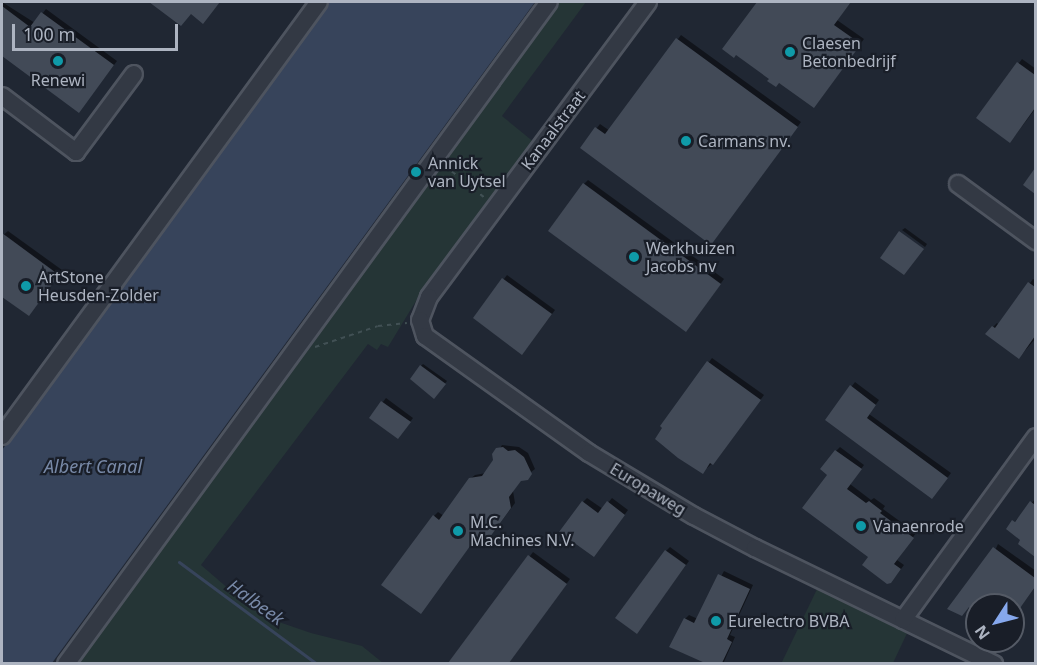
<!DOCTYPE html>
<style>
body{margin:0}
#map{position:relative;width:1037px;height:665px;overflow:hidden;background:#202733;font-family:"Noto Sans",sans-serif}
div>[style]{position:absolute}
.green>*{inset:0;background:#253536}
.water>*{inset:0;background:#37445b}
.shadow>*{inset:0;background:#0007}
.stream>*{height:3px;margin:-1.5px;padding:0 1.5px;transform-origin:1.5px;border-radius:1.5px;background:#37445b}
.building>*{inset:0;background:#424a57}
.path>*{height:2px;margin-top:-1px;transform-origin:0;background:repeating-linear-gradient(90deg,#415054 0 4.5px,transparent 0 9px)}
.roads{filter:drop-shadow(2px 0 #4e545f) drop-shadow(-2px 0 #4e545f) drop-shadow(0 2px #4e545f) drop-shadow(0 -2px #4e545f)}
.minor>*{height:16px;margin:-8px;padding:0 8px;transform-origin:8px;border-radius:8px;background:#333944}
.dots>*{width:16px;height:16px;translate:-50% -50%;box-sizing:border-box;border:3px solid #191e28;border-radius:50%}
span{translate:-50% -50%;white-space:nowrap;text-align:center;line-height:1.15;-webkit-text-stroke:4.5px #191e28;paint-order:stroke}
.poi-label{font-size:16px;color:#adb4c1}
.left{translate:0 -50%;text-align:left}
.street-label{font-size:16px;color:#adb4c1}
.water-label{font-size:18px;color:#7889a7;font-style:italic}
.frame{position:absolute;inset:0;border:3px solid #adb4c1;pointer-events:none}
.north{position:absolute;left:965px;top:593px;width:60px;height:60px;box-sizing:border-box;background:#191e28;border:2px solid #545a65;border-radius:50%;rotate:234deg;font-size:16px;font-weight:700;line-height:24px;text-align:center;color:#adb4c1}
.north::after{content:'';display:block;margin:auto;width:21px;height:27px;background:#86a8ed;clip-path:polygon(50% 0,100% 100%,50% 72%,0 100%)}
.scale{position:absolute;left:12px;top:24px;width:166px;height:27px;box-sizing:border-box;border:3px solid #adb4c1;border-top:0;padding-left:8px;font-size:18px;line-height:21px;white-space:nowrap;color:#adb4c1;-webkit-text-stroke:4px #191e28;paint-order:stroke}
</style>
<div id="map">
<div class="green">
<i style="clip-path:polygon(554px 2px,586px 2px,502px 116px,535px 143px,419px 296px,388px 347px,381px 344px,377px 350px,368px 344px,201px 565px,252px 609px,276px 621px,311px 633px,362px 646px,383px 663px,71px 664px)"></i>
<i style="clip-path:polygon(819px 585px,909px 629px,893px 663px,781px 664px)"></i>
</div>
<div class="water">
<i style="clip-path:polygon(329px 2px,535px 2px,52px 663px,2px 664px,2px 450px)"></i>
</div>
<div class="shadow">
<i style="clip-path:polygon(2px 2px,35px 23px,46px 9px,117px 61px,79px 111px,2px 54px)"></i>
<i style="clip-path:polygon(151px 2px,220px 2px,208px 16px,191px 12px,181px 24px)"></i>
<i style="clip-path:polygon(759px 2px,851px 2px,837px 20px,864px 39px,818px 102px,771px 79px,736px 54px,724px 49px)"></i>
<i style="clip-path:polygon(681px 35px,801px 122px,715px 239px,582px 147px,600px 124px,610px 131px)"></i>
<i style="clip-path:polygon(1022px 59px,1036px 69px,1036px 108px,1014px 137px,978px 118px)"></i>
<i style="clip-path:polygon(588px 180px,724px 279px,690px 326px,584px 184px)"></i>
<i style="clip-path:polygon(905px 228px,927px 244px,925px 247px,902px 230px)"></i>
<i style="clip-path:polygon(8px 231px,62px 270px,29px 314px,2px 295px,2px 236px)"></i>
<i style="clip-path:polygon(507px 275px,555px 310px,526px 349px,475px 318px)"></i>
<i style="clip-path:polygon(1033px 279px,1036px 281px,1036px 338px,1023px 353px,993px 327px,997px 323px,999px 325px)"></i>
<i style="clip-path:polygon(712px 358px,764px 395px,717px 459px,707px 468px,662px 426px)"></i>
<i style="clip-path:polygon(423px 364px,447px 381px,436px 395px,421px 366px)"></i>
<i style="clip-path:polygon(855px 382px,879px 400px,869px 414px,951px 473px,936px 493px,827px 419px)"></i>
<i style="clip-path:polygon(386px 398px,413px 418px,402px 433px,371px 417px)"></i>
<i style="clip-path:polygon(502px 445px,519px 447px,528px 453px,535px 469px,522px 479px,513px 491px,515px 503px,486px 542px,474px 540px,424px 608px,434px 516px,438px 512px,444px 516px,470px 479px,475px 475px,486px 473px)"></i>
<i style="clip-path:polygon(840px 447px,864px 465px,850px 484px,871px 500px,874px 498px,885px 506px,883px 509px,916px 533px,897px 560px,904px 565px,895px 577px,870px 556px,829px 474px,836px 451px)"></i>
<i style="clip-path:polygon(587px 498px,603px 509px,612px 498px,628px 510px,598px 551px,583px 502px)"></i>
<i style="clip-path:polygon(1036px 498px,1036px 555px,1020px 544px,1023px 539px,1008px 529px)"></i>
<i style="clip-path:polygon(998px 544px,1036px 571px,1036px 586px,1013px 617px,1013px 605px,977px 605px,977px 611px,970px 605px)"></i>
<i style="clip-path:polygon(670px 547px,689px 561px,640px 628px,666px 551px)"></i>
<i style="clip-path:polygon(533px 552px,570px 579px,508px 664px,450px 664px)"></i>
<i style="clip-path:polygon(724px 571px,753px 585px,730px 635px,735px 637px,723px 664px,709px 664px,671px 646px,685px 619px,689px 615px,698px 619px)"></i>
</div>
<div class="stream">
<i style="left:179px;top:562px;width:172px;rotate:36.5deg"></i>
</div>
<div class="building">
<i style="clip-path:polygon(149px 2px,220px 2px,203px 24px,191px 14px,181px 26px)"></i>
<i style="clip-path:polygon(757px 2px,851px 2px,834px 25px,861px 44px,814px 108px,779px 83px,776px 87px,767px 81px,769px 79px,736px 55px,734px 58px,722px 49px)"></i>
<i style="clip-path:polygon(2px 6px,30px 27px,41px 12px,114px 65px,79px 113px,2px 56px)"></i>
<i style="clip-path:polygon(676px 38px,798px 127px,711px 245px,580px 148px,595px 127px,605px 134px)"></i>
<i style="clip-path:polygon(1017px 62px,1035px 75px,1035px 108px,1010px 143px,976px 118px)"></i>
<i style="clip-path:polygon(1035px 168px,1035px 194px,1023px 185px)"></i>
<i style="clip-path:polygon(583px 183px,721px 284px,686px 332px,548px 231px)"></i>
<i style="clip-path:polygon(899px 231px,924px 249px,904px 275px,880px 258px)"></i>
<i style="clip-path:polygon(2px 233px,59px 275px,29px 316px,2px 297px)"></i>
<i style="clip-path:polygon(502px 278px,552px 314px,522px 355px,473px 318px)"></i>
<i style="clip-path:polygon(1028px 282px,1035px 287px,1035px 336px,1019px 359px,985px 334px,992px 326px,995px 328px)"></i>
<i style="clip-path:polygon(707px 361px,761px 400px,713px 465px,710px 463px,703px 474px,678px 458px,655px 439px,662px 428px,660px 426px)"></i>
<i style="clip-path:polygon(420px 365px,446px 384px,434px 399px,410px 379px)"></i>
<i style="clip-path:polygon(850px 385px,876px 405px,867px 418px,948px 478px,932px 499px,825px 420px)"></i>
<i style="clip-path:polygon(381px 401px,411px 422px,398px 439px,369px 418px)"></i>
<i style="clip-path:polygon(503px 447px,508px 451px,515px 450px,524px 457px,532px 474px,528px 480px,521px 481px,509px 497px,511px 508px,482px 548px,473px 542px,421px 614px,381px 585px,433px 515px,439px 520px,469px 478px,482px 476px,493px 460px,492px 454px,496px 448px)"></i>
<i style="clip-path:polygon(835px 450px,862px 469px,847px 489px,866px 503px,869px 501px,882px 511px,880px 513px,914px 538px,894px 564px,901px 569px,891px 583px,887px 584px,862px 565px,868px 557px,802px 508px,827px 475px,820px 469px)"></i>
<i style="clip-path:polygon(582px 501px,598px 513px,607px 501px,625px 515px,594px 557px,559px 532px)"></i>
<i style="clip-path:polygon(1030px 501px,1035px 505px,1035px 557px,1018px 544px,1020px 540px,1006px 529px,1012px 520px,1015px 522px)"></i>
<i style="clip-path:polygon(993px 547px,1035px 578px,1035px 587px,1013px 618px,1013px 605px,977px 605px,977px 613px,969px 607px,962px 616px,947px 609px)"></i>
<i style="clip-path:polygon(665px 550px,686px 565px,637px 634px,615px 618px)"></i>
<i style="clip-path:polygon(528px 555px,567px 584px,509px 663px,448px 663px)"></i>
<i style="clip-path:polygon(718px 574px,750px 589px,727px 639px,732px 642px,722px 663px,705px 663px,669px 647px,684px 618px,694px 623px)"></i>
</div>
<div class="path">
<i style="left:445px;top:166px;width:51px;rotate:38.7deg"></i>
<i style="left:315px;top:347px;width:66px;rotate:-18.4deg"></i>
<i style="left:378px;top:326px;width:29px;rotate:-6deg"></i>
</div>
<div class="roads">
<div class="minor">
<i style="left:648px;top:2px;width:367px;rotate:126.6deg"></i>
<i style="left:429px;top:297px;width:25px;rotate:111deg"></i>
<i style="left:420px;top:320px;width:17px;rotate:73deg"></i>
<i style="left:425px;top:336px;width:201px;rotate:35.5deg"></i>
<i style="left:589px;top:453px;width:122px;rotate:31deg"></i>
<i style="left:694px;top:516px;width:69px;rotate:27.7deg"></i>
<i style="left:755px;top:548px;width:266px;rotate:25.9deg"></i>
<i style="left:2px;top:96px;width:93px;rotate:37.1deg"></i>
<i style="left:76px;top:152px;width:97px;rotate:-53.4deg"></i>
<i style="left:958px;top:184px;width:97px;rotate:36.2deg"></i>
<i style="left:2px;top:436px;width:537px;rotate:-53.86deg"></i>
<i style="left:903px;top:620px;width:226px;rotate:-54deg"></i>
<i style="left:66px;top:664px;width:819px;rotate:-53.89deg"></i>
</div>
</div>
<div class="dots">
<i style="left:790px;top:52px;background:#0f9aa8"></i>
<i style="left:58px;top:61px;background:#0f9aa8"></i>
<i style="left:686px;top:141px;background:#0f9aa8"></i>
<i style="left:416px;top:172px;background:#0f9aa8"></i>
<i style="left:634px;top:257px;background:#0f9aa8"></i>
<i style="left:26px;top:286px;background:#0f9aa8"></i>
<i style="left:861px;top:526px;background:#0f9aa8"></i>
<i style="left:458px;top:531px;background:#0f9aa8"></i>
<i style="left:716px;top:621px;background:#0f9aa8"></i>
</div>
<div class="poi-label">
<span class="left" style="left:802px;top:52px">Claesen<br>Betonbedrijf</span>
<span style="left:58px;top:80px">Renewi</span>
<span class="left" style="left:698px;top:141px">Carmans nv.</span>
<span class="left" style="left:428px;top:172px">Annick<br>van Uytsel</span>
<span class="left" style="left:646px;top:257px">Werkhuizen<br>Jacobs nv</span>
<span class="left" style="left:38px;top:286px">ArtStone<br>Heusden-Zolder</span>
<span class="left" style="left:470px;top:531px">M.C.<br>Machines N.V.</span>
<span class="left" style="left:873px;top:526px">Vanaenrode</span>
<span class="left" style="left:728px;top:621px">Eurelectro BVBA</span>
</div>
<div class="street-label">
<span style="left:553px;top:130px;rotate:-53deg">Kanaalstraat</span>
<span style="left:648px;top:489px;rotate:31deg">Europaweg</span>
</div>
<div class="water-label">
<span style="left:93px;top:466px">Albert Canal</span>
<span style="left:256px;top:602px;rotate:36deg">Halbeek</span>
</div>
<div class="frame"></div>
<div class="north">N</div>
<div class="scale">100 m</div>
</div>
